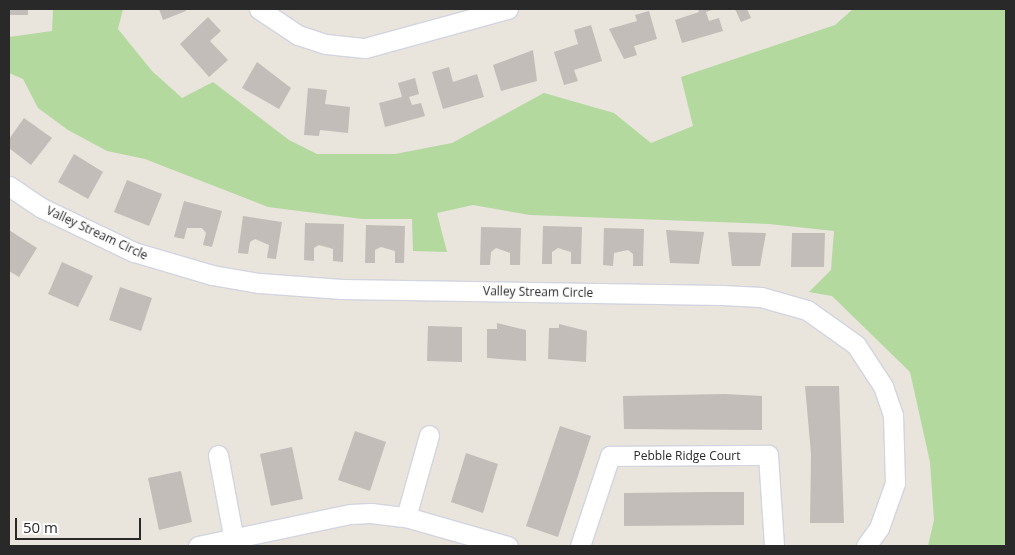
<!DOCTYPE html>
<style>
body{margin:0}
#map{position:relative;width:1015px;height:555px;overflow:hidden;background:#e9e4dc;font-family:"Open Sans",sans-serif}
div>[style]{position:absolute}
.green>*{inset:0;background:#b3d99f}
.building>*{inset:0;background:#c2bdb9}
.roads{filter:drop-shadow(1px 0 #d2d4e0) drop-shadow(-1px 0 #d2d4e0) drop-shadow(0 1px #d2d4e0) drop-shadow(0 -1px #d2d4e0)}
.minor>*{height:19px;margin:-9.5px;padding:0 9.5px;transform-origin:9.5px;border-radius:9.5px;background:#fff}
span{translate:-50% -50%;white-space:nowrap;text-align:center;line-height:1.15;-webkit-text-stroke:4px #fff;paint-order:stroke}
.street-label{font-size:12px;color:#292929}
.frame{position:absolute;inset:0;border:10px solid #292929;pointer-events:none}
.scale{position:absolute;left:15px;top:518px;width:126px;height:22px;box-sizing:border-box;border:2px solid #292929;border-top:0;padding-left:6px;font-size:15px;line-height:18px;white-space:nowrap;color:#292929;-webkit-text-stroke:4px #fff;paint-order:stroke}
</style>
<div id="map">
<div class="green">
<i style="clip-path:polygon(53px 9px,123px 9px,118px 29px,152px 71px,182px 98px,213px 82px,289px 140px,317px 154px,395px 154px,452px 143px,544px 93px,614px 113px,651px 143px,693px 126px,681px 77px,835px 25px,853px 9px,1006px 9px,1006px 546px,928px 546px,934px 520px,930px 462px,910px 372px,832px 296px,809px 292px,831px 270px,834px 231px,769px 224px,530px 215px,473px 205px,437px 213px,447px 252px,413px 251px,412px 219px,362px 219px,268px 207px,145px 159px,107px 151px,68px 130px,38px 108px,23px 79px,9px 73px,9px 37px,52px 31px)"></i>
</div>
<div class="building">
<i style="clip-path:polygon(9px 9px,28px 9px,28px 15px,9px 15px)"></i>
<i style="clip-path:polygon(159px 9px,185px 9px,186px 11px,163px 20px)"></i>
<i style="clip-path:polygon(698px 9px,715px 9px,706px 12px,709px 21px,719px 18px,723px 31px,682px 43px,675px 20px,699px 12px)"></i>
<i style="clip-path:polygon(735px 9px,747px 9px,751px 18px,741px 22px)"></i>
<i style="clip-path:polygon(649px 11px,657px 39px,634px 46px,637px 55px,624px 59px,609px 29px,637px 21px,635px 15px)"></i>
<i style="clip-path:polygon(208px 17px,221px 31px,210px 41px,228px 60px,209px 77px,180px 44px)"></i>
<i style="clip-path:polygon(591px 25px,602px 61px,574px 70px,578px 81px,564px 85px,554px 52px,578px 44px,574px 30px)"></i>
<i style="clip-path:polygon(533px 50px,537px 81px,501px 91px,493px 65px)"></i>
<i style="clip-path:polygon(257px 62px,291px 88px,279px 109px,242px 88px)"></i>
<i style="clip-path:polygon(449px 67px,453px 82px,477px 74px,484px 97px,443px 109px,432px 72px)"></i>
<i style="clip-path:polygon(415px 78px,419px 94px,409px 97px,412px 105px,421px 103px,425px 116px,385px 127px,379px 103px,402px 97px,398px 83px)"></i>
<i style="clip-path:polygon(308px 88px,327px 90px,325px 104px,350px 107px,348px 133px,320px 130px,319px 136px,304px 135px)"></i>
<i style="clip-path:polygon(24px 118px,52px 138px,31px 165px,9px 148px,9px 139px)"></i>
<i style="clip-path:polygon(74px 154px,103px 172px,88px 199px,58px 182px)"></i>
<i style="clip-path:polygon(127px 180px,162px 194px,149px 226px,114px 212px)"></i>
<i style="clip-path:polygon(184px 201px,222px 211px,212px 247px,203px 245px,206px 233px,202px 228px,187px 228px,184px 239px,174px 237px)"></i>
<i style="clip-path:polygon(243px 216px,282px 222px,276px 259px,267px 258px,269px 245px,255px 239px,250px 242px,248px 254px,238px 253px)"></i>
<i style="clip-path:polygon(305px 223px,344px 224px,343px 262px,333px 261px,333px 249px,319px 245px,314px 248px,314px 261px,304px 260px)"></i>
<i style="clip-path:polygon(366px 225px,405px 226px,404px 263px,395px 263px,395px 251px,381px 247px,375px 250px,375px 263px,365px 263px)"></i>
<i style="clip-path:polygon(543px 226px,582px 227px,581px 264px,571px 264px,571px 252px,558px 248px,552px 252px,552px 264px,542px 264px)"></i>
<i style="clip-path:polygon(481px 227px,521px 228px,520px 265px,510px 265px,510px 253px,496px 248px,491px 252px,490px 265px,480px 265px)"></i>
<i style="clip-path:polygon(604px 228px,644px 229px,643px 266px,633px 266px,633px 254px,628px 250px,614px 253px,613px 266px,603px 265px)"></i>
<i style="clip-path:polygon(9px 230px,37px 248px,19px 277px,9px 271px)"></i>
<i style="clip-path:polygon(666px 230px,704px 232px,699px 264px,670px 263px)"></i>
<i style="clip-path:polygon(728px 232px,766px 233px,760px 266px,732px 266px)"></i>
<i style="clip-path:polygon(792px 233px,825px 233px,824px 267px,791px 267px)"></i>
<i style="clip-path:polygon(62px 262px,93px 276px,78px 307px,48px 294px)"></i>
<i style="clip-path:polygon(120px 287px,152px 298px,141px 331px,109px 320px)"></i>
<i style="clip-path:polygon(497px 323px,526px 330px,526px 361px,487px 358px,487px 329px,497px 329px)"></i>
<i style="clip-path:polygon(559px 324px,587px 331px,586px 362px,548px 359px,549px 328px,559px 328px)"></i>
<i style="clip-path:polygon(428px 326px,462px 327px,462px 362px,427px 361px)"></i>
<i style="clip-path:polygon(805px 386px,839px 386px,844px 523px,810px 523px,811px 454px)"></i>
<i style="clip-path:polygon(725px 394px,762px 396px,762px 430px,624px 429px,623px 396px)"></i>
<i style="clip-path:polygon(560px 426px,591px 436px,558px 537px,526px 526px)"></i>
<i style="clip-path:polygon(355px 431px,386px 442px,370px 491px,338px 480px)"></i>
<i style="clip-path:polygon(292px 447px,303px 499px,271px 506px,260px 454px)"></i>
<i style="clip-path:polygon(466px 453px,498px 464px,483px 513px,451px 502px)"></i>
<i style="clip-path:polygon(181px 471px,192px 522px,159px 530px,148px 478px)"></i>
<i style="clip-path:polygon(709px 492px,744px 492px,744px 525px,624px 526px,624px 493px)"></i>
</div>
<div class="roads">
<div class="minor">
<i style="left:259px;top:9px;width:47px;rotate:33.7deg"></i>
<i style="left:298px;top:35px;width:29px;rotate:18deg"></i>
<i style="left:326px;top:44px;width:39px;rotate:6deg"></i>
<i style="left:365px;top:48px;width:148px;rotate:-15.3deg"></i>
<i style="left:9px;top:186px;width:40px;rotate:34deg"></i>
<i style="left:42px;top:208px;width:102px;rotate:25.6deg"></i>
<i style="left:134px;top:252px;width:81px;rotate:16.4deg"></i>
<i style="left:212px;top:275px;width:48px;rotate:9.7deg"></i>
<i style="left:259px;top:283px;width:83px;rotate:4.1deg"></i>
<i style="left:342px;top:289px;width:380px;rotate:0.9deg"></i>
<i style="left:722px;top:295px;width:39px;rotate:3deg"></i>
<i style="left:761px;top:297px;width:48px;rotate:15.8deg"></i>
<i style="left:807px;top:310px;width:60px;rotate:35.5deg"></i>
<i style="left:856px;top:345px;width:49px;rotate:56.6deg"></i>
<i style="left:883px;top:386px;width:31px;rotate:71deg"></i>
<i style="left:893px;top:415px;width:68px;rotate:88.3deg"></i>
<i style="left:895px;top:483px;width:48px;rotate:109.6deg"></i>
<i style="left:879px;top:528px;width:22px;rotate:126deg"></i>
<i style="left:218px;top:455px;width:93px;rotate:79.4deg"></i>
<i style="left:406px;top:517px;width:85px;rotate:-74.3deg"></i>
<i style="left:198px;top:546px;width:155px;rotate:-11.9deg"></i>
<i style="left:350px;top:514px;width:21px;rotate:-3deg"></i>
<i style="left:371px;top:513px;width:35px;rotate:7deg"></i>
<i style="left:406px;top:517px;width:106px;rotate:15.9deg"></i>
<i style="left:580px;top:546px;width:95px;rotate:-71.6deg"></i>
<i style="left:610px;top:456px;width:158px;rotate:-0.4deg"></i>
<i style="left:768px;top:455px;width:91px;rotate:86.2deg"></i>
</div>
</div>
<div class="street-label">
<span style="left:97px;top:233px;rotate:25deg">Valley Stream Circle</span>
<span style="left:538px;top:292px;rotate:1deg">Valley Stream Circle</span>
<span style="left:687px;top:456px">Pebble Ridge Court</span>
</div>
<div class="frame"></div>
<div class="scale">50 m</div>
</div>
